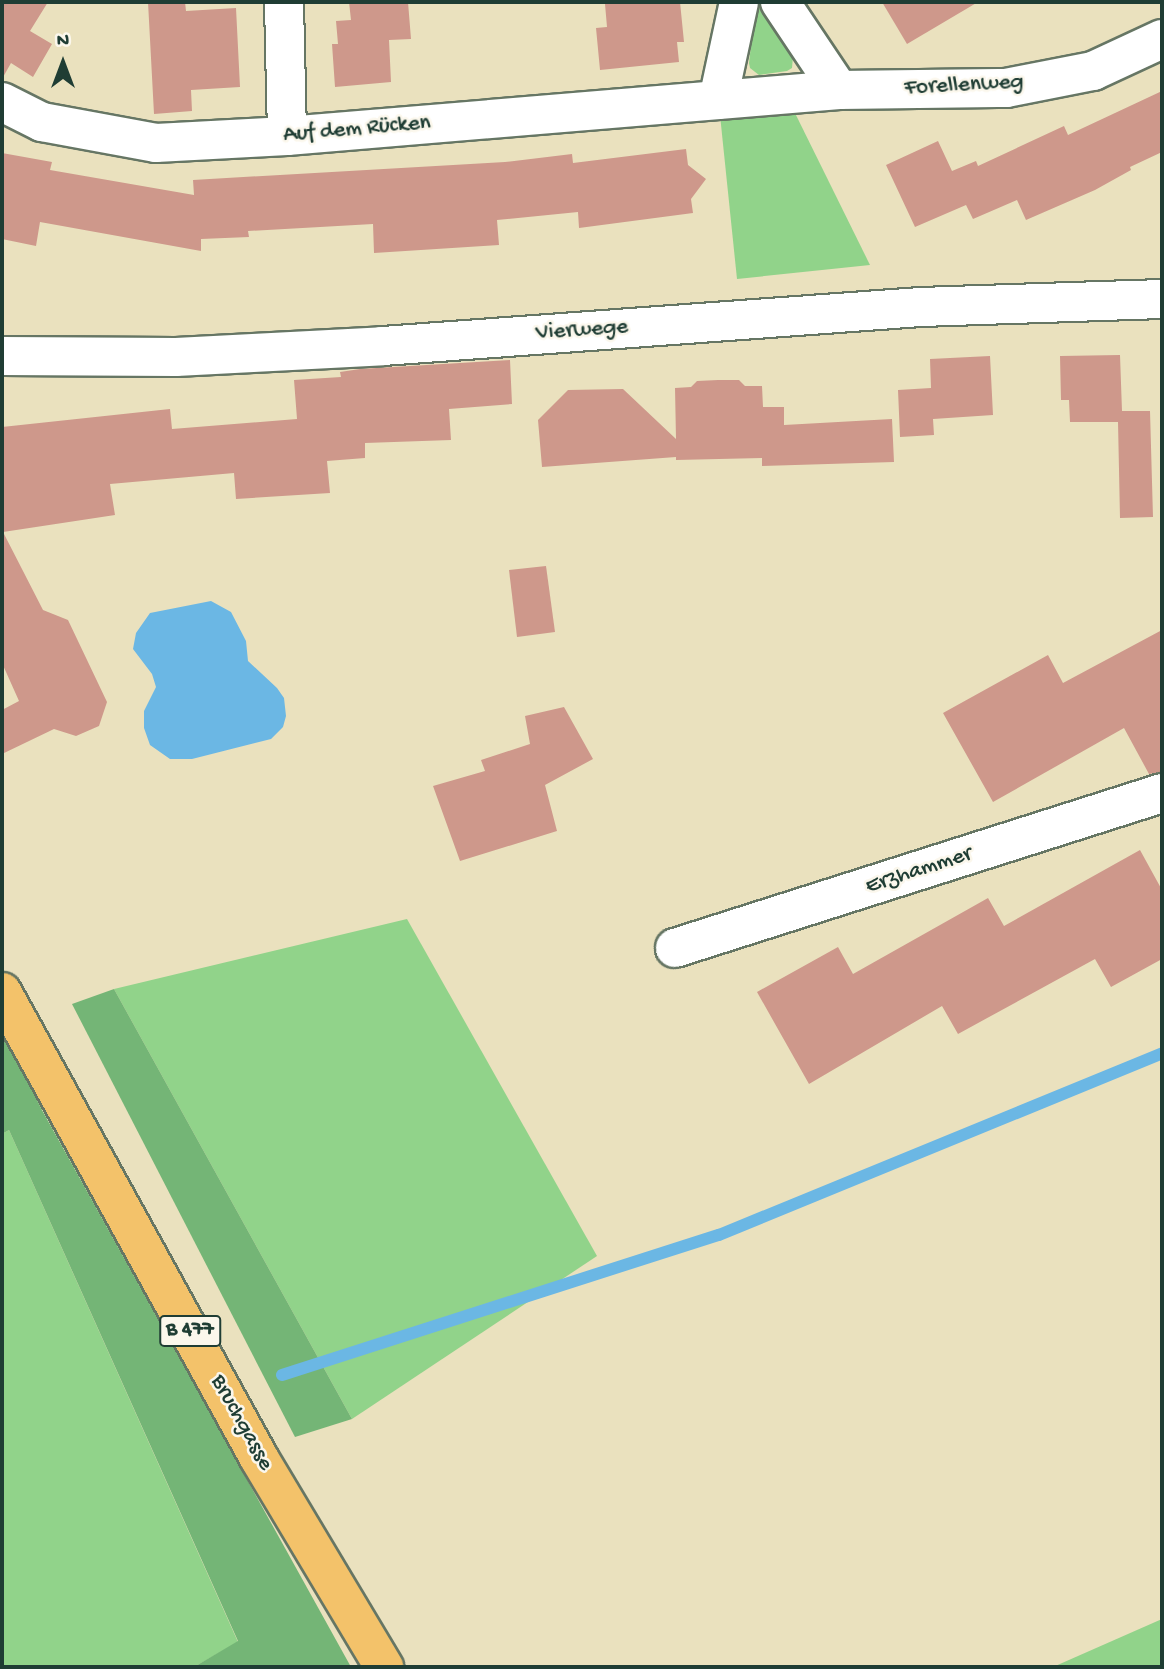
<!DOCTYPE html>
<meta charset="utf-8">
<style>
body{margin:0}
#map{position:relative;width:1164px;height:1669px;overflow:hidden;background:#eae1be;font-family:"Gochi Hand",sans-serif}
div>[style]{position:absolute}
.green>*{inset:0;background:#91d38a}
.forest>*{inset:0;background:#74b576}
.water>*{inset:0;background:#6bb7e4}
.stream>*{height:12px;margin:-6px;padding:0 6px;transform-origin:6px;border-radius:6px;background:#6bb7e4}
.building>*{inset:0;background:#ce988b}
.roads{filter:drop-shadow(2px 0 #667664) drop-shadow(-2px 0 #667664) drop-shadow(0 2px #667664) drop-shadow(0 -2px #667664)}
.minor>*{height:38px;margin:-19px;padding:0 19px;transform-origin:19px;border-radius:19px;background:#fff}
.major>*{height:38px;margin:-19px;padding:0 19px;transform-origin:19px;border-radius:19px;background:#f3c26a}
span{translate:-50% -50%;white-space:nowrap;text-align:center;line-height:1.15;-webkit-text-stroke:5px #fbf7ec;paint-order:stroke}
.shield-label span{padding:2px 5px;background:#fbf7ec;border:2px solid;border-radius:5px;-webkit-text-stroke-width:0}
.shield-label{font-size:21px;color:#1f3d34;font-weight:700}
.street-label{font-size:23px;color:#1f3d34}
.frame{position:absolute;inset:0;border:4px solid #1f3d34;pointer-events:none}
.north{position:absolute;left:28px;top:28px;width:70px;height:70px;-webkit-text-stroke:5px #fbf7ec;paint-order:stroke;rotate:0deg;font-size:19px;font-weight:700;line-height:28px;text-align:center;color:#1f3d34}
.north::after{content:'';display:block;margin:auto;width:24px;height:32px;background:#1f3d34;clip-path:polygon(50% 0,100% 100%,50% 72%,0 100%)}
</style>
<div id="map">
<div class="green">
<i style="clip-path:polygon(763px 8px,793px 56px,792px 68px,787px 71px,759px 75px,750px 68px,749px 63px,755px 9px)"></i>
<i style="clip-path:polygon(792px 107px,870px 265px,737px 279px,720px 115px)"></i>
<i style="clip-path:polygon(407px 919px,597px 1256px,352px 1419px,114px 989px)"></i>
<i style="clip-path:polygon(9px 1130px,238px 1642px,194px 1667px,2px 1667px,2px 1134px)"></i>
<i style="clip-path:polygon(1162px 1619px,1162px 1667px,1053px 1667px)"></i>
</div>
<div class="forest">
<i style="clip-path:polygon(114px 989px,352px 1419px,295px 1437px,72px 1004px)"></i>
<i style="clip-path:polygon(2px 1029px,42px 1110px,351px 1667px,194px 1667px,238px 1641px,9px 1130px,2px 1134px)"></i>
</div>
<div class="water">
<i style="clip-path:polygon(211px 601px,231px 612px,246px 641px,248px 661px,277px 688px,284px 698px,286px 716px,283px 727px,271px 739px,192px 759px,170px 759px,150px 745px,144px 728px,144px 711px,156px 687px,152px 674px,133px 649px,136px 633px,150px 613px)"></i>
</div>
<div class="stream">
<i style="left:282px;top:1375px;width:459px;rotate:-17.8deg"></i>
<i style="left:719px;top:1235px;width:479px;rotate:-22.3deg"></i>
</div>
<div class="building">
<i style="clip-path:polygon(2px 2px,48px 2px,30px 31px,52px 44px,33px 77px,11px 63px,2px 79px)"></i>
<i style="clip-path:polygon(148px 2px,185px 2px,186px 11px,236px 8px,240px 87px,191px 90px,192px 111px,154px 114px)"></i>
<i style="clip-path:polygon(349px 2px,408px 2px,411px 39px,389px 40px,391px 82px,335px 87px,332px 44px,338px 44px,336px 21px,351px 20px)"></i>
<i style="clip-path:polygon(624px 2px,680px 2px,684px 42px,677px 42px,679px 62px,600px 70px,596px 28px,607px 27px,605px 4px)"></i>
<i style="clip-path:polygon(882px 2px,978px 2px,907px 44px)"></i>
<i style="clip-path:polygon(1162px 91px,1162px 152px,1130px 167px,1131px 170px,1095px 190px,1026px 220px,1017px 200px,973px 219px,966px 205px,915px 227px,886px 165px,938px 141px,952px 171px,976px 161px,978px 166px,1064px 126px,1068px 135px)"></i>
<i style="clip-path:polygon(686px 149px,688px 165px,706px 179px,691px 199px,693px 213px,579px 228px,578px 212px,497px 220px,499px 245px,374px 253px,373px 224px,248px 231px,249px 237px,201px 239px,201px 251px,40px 222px,36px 246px,2px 239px,2px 153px,52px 162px,50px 170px,194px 195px,193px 180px,505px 162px,572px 154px,573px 163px)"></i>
<i style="clip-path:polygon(1120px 355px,1122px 411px,1150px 411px,1153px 517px,1120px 518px,1118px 422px,1070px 422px,1069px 400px,1061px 400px,1060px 356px)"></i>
<i style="clip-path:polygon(990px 356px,993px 415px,933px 419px,934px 435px,900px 437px,898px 390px,931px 388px,930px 359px)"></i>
<i style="clip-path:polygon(510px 360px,512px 404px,449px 409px,451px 440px,365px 443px,365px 458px,327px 461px,330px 493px,236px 499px,234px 473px,110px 484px,115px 515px,3px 532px,43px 610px,68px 620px,107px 702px,99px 726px,76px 736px,54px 729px,2px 754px,2px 710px,19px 701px,2px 663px,2px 427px,170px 409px,172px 429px,297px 419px,294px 380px,341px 377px,340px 372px,360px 369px)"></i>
<i style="clip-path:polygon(718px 380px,739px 380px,745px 386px,762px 386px,763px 407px,784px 407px,784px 425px,892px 419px,894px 462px,762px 466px,762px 458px,676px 460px,676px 457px,542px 467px,538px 420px,568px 390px,623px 389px,676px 439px,675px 388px,691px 387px,697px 381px)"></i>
<i style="clip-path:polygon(546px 566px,555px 632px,517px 637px,509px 570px)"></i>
<i style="clip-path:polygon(1162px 630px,1162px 772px,1149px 774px,1124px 728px,993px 802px,943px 713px,1048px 655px,1063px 683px)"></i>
<i style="clip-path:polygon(564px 707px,593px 759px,545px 785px,557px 831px,460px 861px,433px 786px,485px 771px,481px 760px,530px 744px,525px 716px)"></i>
<i style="clip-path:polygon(1140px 850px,1162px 890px,1162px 959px,1111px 987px,1095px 959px,958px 1034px,942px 1006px,809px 1084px,757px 992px,838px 947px,853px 974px,988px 898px,1004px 926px)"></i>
</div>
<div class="roads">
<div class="minor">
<i style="left:284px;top:2px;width:134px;rotate:88.7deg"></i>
<i style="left:780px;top:2px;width:106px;rotate:56.2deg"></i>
<i style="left:718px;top:100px;width:100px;rotate:-77.9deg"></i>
<i style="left:2px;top:102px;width:45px;rotate:26.6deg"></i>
<i style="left:42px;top:122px;width:116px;rotate:10.4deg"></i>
<i style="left:156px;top:143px;width:131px;rotate:-3.1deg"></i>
<i style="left:287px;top:136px;width:554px;rotate:-4.76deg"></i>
<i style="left:839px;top:90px;width:167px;rotate:-0.7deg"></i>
<i style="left:1006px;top:88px;width:89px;rotate:-11.1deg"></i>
<i style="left:1093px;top:71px;width:76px;rotate:-24.9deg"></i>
<i style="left:2px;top:356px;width:174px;rotate:0.3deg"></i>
<i style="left:176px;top:357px;width:207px;rotate:-3deg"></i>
<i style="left:383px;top:346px;width:539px;rotate:-4.15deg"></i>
<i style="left:921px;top:307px;width:241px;rotate:-1.9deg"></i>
<i style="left:675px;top:948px;width:511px;rotate:-17.65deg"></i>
</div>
<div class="major">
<i style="left:2px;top:992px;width:532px;rotate:61.12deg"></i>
<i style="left:259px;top:1458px;width:244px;rotate:59.1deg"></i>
</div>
</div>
<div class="shield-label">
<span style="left:190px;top:1331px">B 477</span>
</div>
<div class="street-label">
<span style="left:964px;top:86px;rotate:-3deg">Forellenweg</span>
<span style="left:357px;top:130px;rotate:-5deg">Auf dem Rücken</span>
<span style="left:582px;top:331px;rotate:-4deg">Vierwege</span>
<span style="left:919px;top:871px;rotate:-18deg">Erzhammer</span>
<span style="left:241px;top:1423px;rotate:61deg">Bruchgasse</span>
</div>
<div class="frame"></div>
<div class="north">N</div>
</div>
